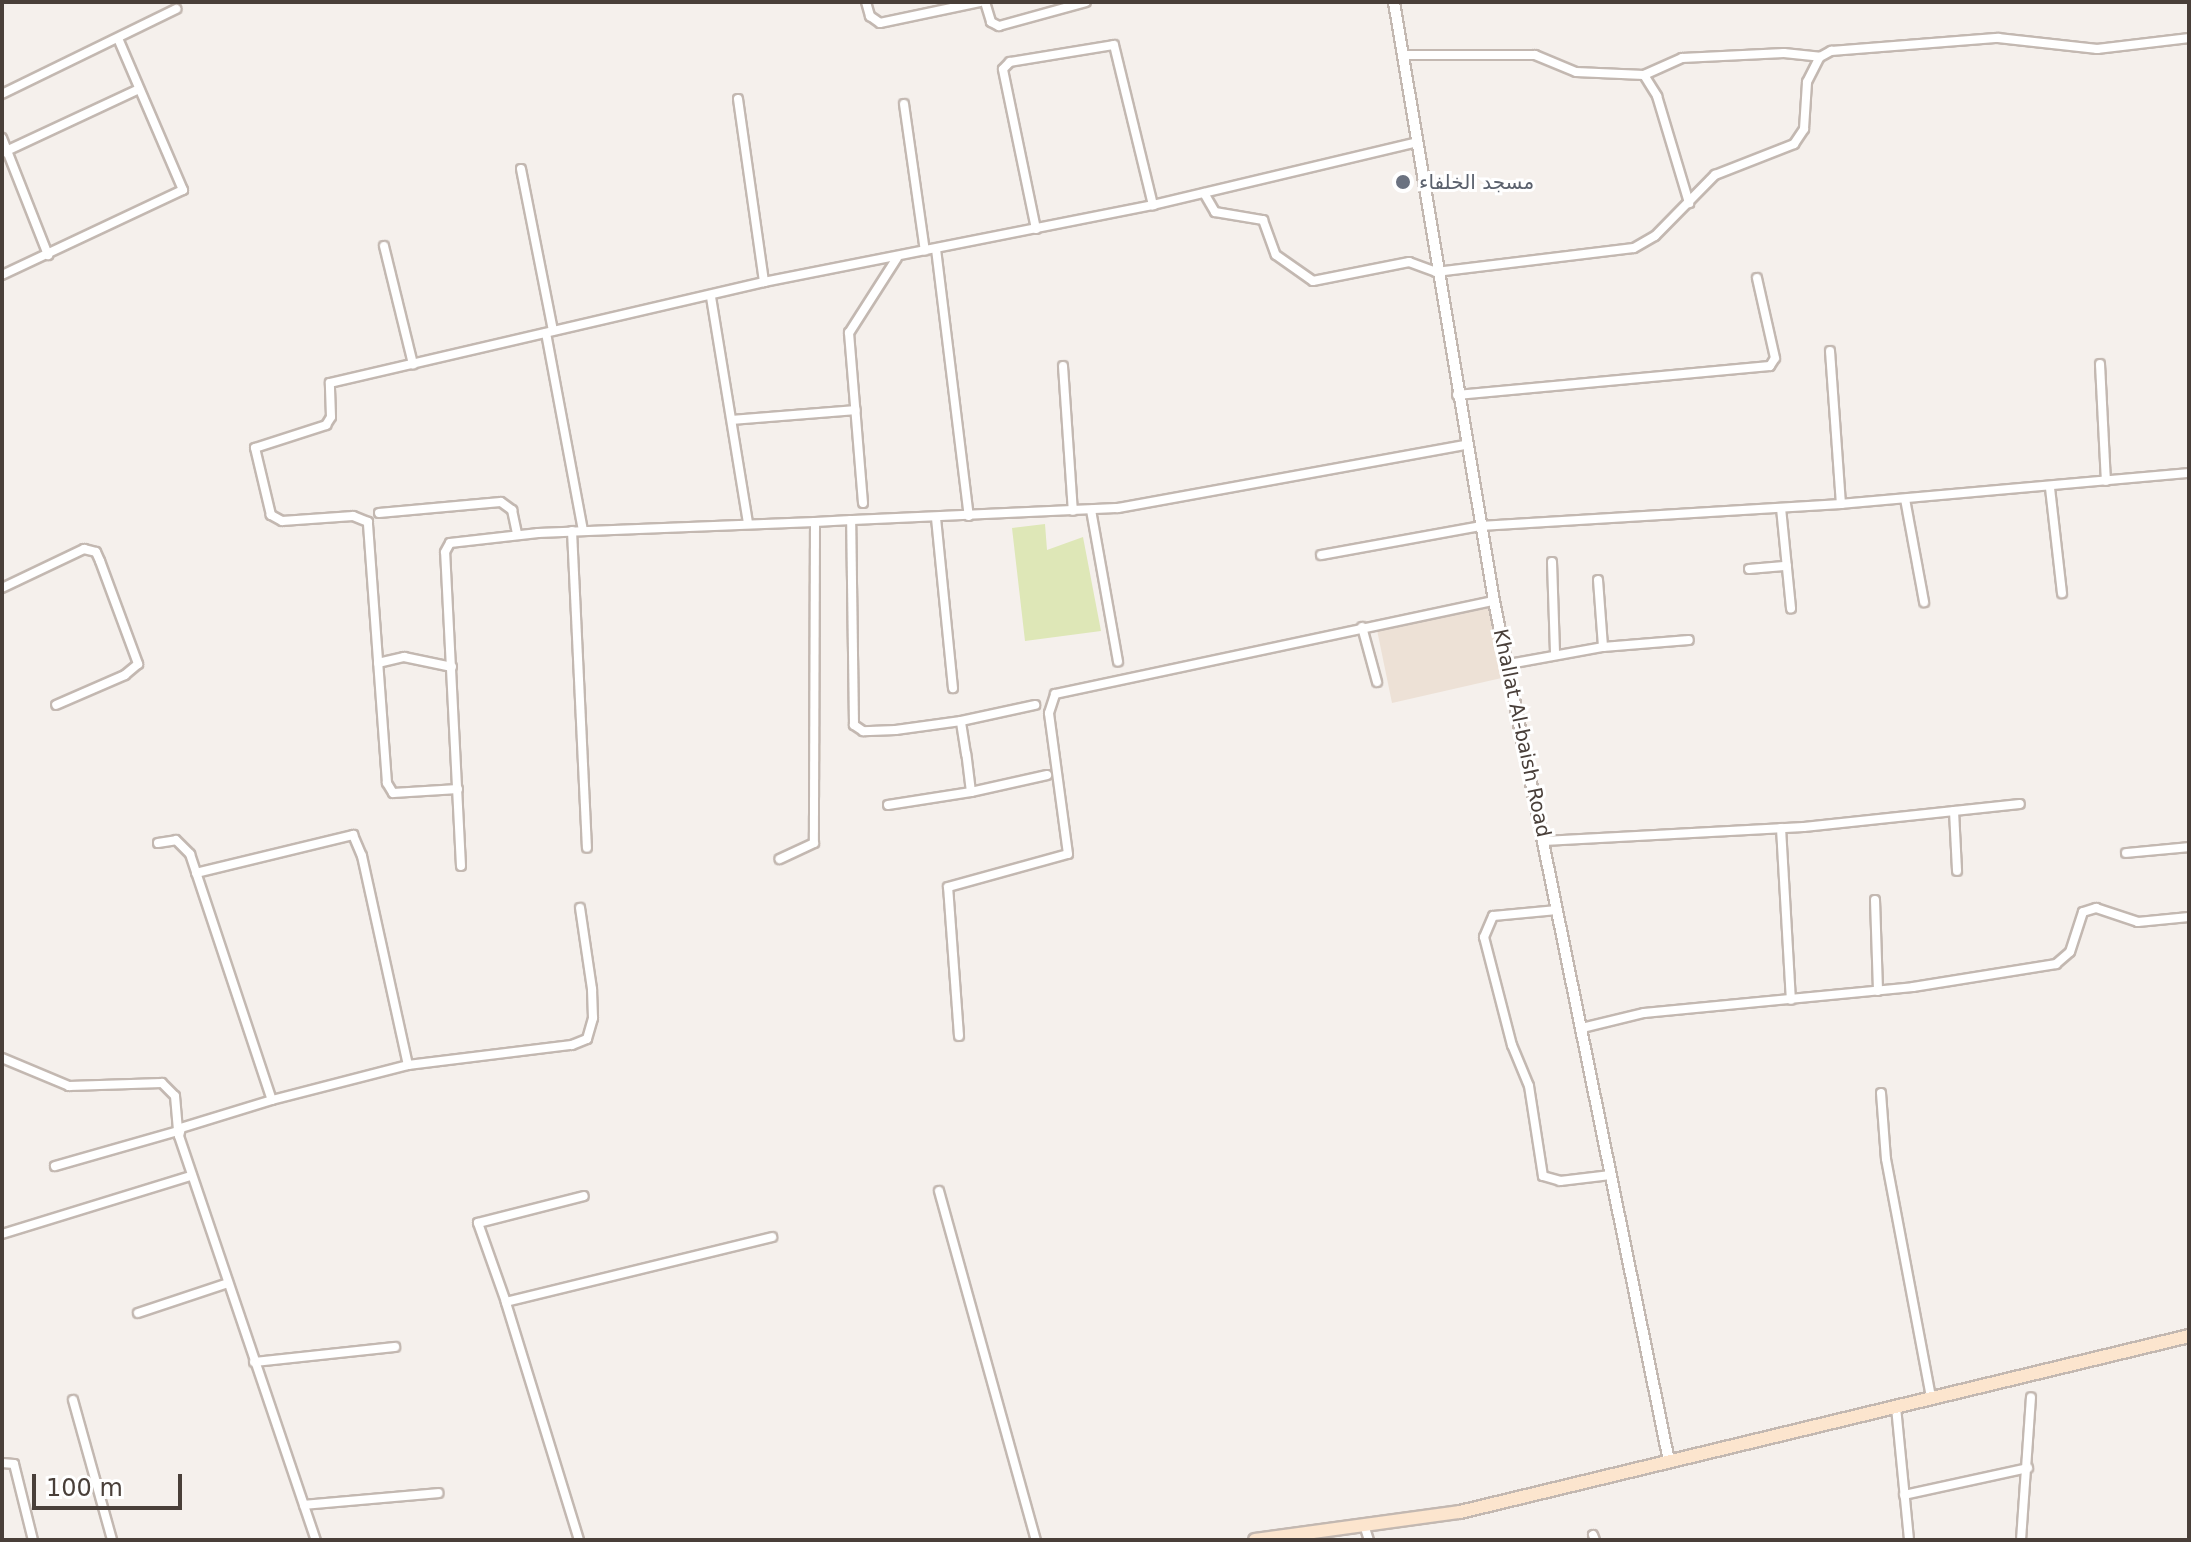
<!DOCTYPE html>
<meta charset="utf-8">
<style>
body{margin:0}
#map{position:relative;width:2191px;height:1542px;overflow:hidden;background:#f5f0ec;font-family:"DejaVu Sans","Noto Sans Arabic",sans-serif}
div>[style]{position:absolute}
.education>*{inset:0;background:#ede1d6}
.green>*{inset:0;background:#dee7b7}
.roads{filter:drop-shadow(2px 0 #c3b8b1) drop-shadow(-2px 0 #c3b8b1) drop-shadow(0 2px #c3b8b1) drop-shadow(0 -2px #c3b8b1)}
.minor>*{height:8px;margin:-4px;padding:0 4px;transform-origin:4px;border-radius:4px;background:#fff}
.tertiary>*{height:10px;margin:-5px;padding:0 5px;transform-origin:5px;border-radius:5px;background:#fff}
.secondary>*{height:12px;margin:-6px;padding:0 6px;transform-origin:6px;border-radius:6px;background:#fce5ce}
.dots>*{width:22px;height:22px;translate:-50% -50%;box-sizing:border-box;border:4px solid #fff;border-radius:50%}
span{translate:-50% -50%;white-space:nowrap;text-align:center;line-height:1.15;-webkit-text-stroke:6px #fff;paint-order:stroke}
.worship-label{font-size:20px;color:#5b616d}
.left{translate:0 -50%;text-align:left}
.street-label{font-size:20px;color:#493f39}
.frame{position:absolute;inset:0;border:4px solid #493f39;pointer-events:none}
.scale{position:absolute;left:32px;top:1474px;width:150px;height:36px;box-sizing:border-box;border:4px solid #493f39;border-top:0;padding-left:10px;font-size:24px;line-height:28px;white-space:nowrap;color:#493f39;-webkit-text-stroke:6px #fff;paint-order:stroke}
</style>
<div id="map">
<div class="education">
<i style="clip-path:polygon(1490px 608px,1506px 677px,1392px 703px,1377px 630px)"></i>
</div>
<div class="green">
<i style="clip-path:polygon(1045px 524px,1047px 550px,1083px 537px,1101px 631px,1025px 641px,1012px 528px)"></i>
</div>
<div class="roads">
<div class="minor">
<i style="left:866px;top:2px;width:15px;rotate:74deg"></i>
<i style="left:870px;top:16px;width:12px;rotate:35deg"></i>
<i style="left:880px;top:23px;width:102px;rotate:-11.9deg"></i>
<i style="left:985px;top:2px;width:21px;rotate:73deg"></i>
<i style="left:991px;top:22px;width:9px;rotate:27deg"></i>
<i style="left:999px;top:26px;width:90px;rotate:-15.4deg"></i>
<i style="left:1403px;top:55px;width:132px"></i>
<i style="left:1535px;top:55px;width:44px;rotate:22.5deg"></i>
<i style="left:1576px;top:72px;width:68px;rotate:2.5deg"></i>
<i style="left:1644px;top:75px;width:25px;rotate:58deg"></i>
<i style="left:1657px;top:96px;width:112px;rotate:73.3deg"></i>
<i style="left:1644px;top:75px;width:42px;rotate:-24.1deg"></i>
<i style="left:1682px;top:58px;width:102px;rotate:-2.8deg"></i>
<i style="left:1784px;top:53px;width:36px;rotate:6deg"></i>
<i style="left:2px;top:94px;width:194px;rotate:-26deg"></i>
<i style="left:738px;top:99px;width:185px;rotate:81.9deg"></i>
<i style="left:904px;top:104px;width:148px;rotate:81.9deg"></i>
<i style="left:2px;top:138px;width:126px;rotate:68.5deg"></i>
<i style="left:2px;top:153px;width:151px;rotate:-25deg"></i>
<i style="left:521px;top:169px;width:165px;rotate:78.8deg"></i>
<i style="left:1204px;top:193px;width:22px;rotate:60deg"></i>
<i style="left:1215px;top:212px;width:49px;rotate:9.5deg"></i>
<i style="left:1263px;top:220px;width:37px;rotate:70deg"></i>
<i style="left:1276px;top:255px;width:45px;rotate:35.1deg"></i>
<i style="left:1313px;top:281px;width:98px;rotate:-11.2deg"></i>
<i style="left:1409px;top:262px;width:29px;rotate:20deg"></i>
<i style="left:1436px;top:272px;width:199px;rotate:-6.9deg"></i>
<i style="left:1634px;top:248px;width:24px;rotate:-30deg"></i>
<i style="left:1655px;top:236px;width:86px;rotate:-45.5deg"></i>
<i style="left:1715px;top:175px;width:85px;rotate:-21.4deg"></i>
<i style="left:1794px;top:144px;width:18px;rotate:-56deg"></i>
<i style="left:1804px;top:129px;width:47px;rotate:-86.3deg"></i>
<i style="left:1807px;top:82px;width:28px;rotate:-63deg"></i>
<i style="left:1820px;top:57px;width:13px;rotate:-29deg"></i>
<i style="left:1831px;top:51px;width:168px;rotate:-4.5deg"></i>
<i style="left:1998px;top:38px;width:100px;rotate:6.3deg"></i>
<i style="left:2097px;top:49px;width:93px;rotate:-6.8deg"></i>
<i style="left:1036px;top:229px;width:163px;rotate:-101.7deg"></i>
<i style="left:1003px;top:69px;width:10px;rotate:-45deg"></i>
<i style="left:1010px;top:62px;width:105px;rotate:-9.3deg"></i>
<i style="left:1114px;top:45px;width:165px;rotate:76.3deg"></i>
<i style="left:384px;top:246px;width:122px;rotate:76.2deg"></i>
<i style="left:936px;top:249px;width:269px;rotate:83deg"></i>
<i style="left:2px;top:275px;width:200px;rotate:-25.2deg"></i>
<i style="left:183px;top:190px;width:165px;rotate:-113.2deg"></i>
<i style="left:711px;top:297px;width:229px;rotate:80.7deg"></i>
<i style="left:546px;top:333px;width:201px;rotate:79.4deg"></i>
<i style="left:1830px;top:351px;width:153px;rotate:85.9deg"></i>
<i style="left:2100px;top:364px;width:117px;rotate:87.1deg"></i>
<i style="left:1063px;top:366px;width:145px;rotate:86.1deg"></i>
<i style="left:1457px;top:395px;width:314px;rotate:-5.3deg"></i>
<i style="left:1770px;top:366px;width:9px;rotate:-58deg"></i>
<i style="left:1775px;top:358px;width:82px;rotate:-102.7deg"></i>
<i style="left:732px;top:420px;width:124px;rotate:-4.6deg"></i>
<i style="left:2050px;top:488px;width:106px;rotate:83.5deg"></i>
<i style="left:1905px;top:499px;width:105px;rotate:79.5deg"></i>
<i style="left:863px;top:503px;width:171px;rotate:-94.7deg"></i>
<i style="left:849px;top:333px;width:89px;rotate:-57.4deg"></i>
<i style="left:1781px;top:508px;width:101px;rotate:84.3deg"></i>
<i style="left:1091px;top:510px;width:154px;rotate:79.9deg"></i>
<i style="left:379px;top:513px;width:122px;rotate:-5.2deg"></i>
<i style="left:501px;top:502px;width:14px;rotate:36deg"></i>
<i style="left:512px;top:510px;width:25px;rotate:78deg"></i>
<i style="left:936px;top:518px;width:171px;rotate:84.3deg"></i>
<i style="left:815px;top:522px;width:36px;rotate:-3deg"></i>
<i style="left:572px;top:531px;width:317px;rotate:87.3deg"></i>
<i style="left:1321px;top:555px;width:162px;rotate:-10.3deg"></i>
<i style="left:1480px;top:526px;width:362px;rotate:-3.5deg"></i>
<i style="left:1841px;top:504px;width:349px;rotate:-5.1deg"></i>
<i style="left:1552px;top:562px;width:91px;rotate:88.1deg"></i>
<i style="left:1749px;top:569px;width:38px;rotate:-5deg"></i>
<i style="left:1598px;top:580px;width:67px;rotate:85.7deg"></i>
<i style="left:2px;top:588px;width:91px;rotate:-25.4deg"></i>
<i style="left:84px;top:549px;width:12px;rotate:14deg"></i>
<i style="left:96px;top:552px;width:10px;rotate:66deg"></i>
<i style="left:100px;top:561px;width:110px;rotate:69.7deg"></i>
<i style="left:138px;top:664px;width:17px;rotate:140deg"></i>
<i style="left:125px;top:675px;width:75px;rotate:156.5deg"></i>
<i style="left:1362px;top:627px;width:57px;rotate:74.7deg"></i>
<i style="left:378px;top:663px;width:27px;rotate:-13deg"></i>
<i style="left:404px;top:657px;width:49px;rotate:11.8deg"></i>
<i style="left:1509px;top:664px;width:96px;rotate:-10.3deg"></i>
<i style="left:1603px;top:647px;width:86px;rotate:-4.7deg"></i>
<i style="left:961px;top:721px;width:76px;rotate:-12.2deg"></i>
<i style="left:458px;top:789px;width:65px;rotate:176.5deg"></i>
<i style="left:393px;top:793px;width:12px;rotate:-121deg"></i>
<i style="left:387px;top:783px;width:262px;rotate:-94.2deg"></i>
<i style="left:368px;top:522px;width:16px;rotate:-158deg"></i>
<i style="left:353px;top:516px;width:71px;rotate:176deg"></i>
<i style="left:282px;top:521px;width:13px;rotate:-151deg"></i>
<i style="left:271px;top:515px;width:69px;rotate:-103.4deg"></i>
<i style="left:255px;top:448px;width:75px;rotate:-17.9deg"></i>
<i style="left:326px;top:425px;width:9px;rotate:-58deg"></i>
<i style="left:331px;top:417px;width:34px;rotate:-92deg"></i>
<i style="left:330px;top:383px;width:446px;rotate:-13.1deg"></i>
<i style="left:764px;top:282px;width:397px;rotate:-11.2deg"></i>
<i style="left:1153px;top:205px;width:272px;rotate:-13.4deg"></i>
<i style="left:971px;top:792px;width:78px;rotate:-12.6deg"></i>
<i style="left:888px;top:805px;width:84px;rotate:-8.9deg"></i>
<i style="left:971px;top:792px;width:38px;rotate:-97deg"></i>
<i style="left:966px;top:754px;width:33px;rotate:-99deg"></i>
<i style="left:961px;top:721px;width:66px;rotate:172.1deg"></i>
<i style="left:896px;top:730px;width:33px;rotate:178deg"></i>
<i style="left:863px;top:731px;width:11px;rotate:-146deg"></i>
<i style="left:854px;top:725px;width:205px;rotate:-90.8deg"></i>
<i style="left:851px;top:520px;width:267px;rotate:-2.6deg"></i>
<i style="left:1118px;top:508px;width:354px;rotate:-10.3deg"></i>
<i style="left:1954px;top:811px;width:60px;rotate:87.1deg"></i>
<i style="left:1781px;top:828px;width:172px;rotate:86.7deg"></i>
<i style="left:1544px;top:841px;width:260px;rotate:-3.1deg"></i>
<i style="left:1804px;top:827px;width:217px;rotate:-6.1deg"></i>
<i style="left:158px;top:843px;width:18px;rotate:-9deg"></i>
<i style="left:176px;top:840px;width:20px;rotate:45deg"></i>
<i style="left:190px;top:854px;width:259px;rotate:71.6deg"></i>
<i style="left:272px;top:1100px;width:95px;rotate:162.9deg"></i>
<i style="left:181px;top:1128px;width:8px;rotate:104deg"></i>
<i style="left:179px;top:1136px;width:427px;rotate:71.3deg"></i>
<i style="left:2126px;top:853px;width:63px;rotate:-5.4deg"></i>
<i style="left:461px;top:866px;width:314px;rotate:-92.9deg"></i>
<i style="left:445px;top:552px;width:10px;rotate:-61deg"></i>
<i style="left:450px;top:543px;width:89px;rotate:-6.5deg"></i>
<i style="left:538px;top:533px;width:277px;rotate:-2.3deg"></i>
<i style="left:815px;top:522px;width:321px;rotate:90.2deg"></i>
<i style="left:814px;top:843px;width:38px;rotate:155deg"></i>
<i style="left:196px;top:873px;width:162px;rotate:-13.6deg"></i>
<i style="left:353px;top:835px;width:23px;rotate:67deg"></i>
<i style="left:362px;top:856px;width:214px;rotate:77.6deg"></i>
<i style="left:1875px;top:900px;width:91px;rotate:88.1deg"></i>
<i style="left:1557px;top:910px;width:64px;rotate:174.6deg"></i>
<i style="left:1493px;top:916px;width:23px;rotate:113deg"></i>
<i style="left:1484px;top:937px;width:112px;rotate:75.5deg"></i>
<i style="left:1512px;top:1045px;width:44px;rotate:67.5deg"></i>
<i style="left:1529px;top:1086px;width:91px;rotate:81.2deg"></i>
<i style="left:1543px;top:1176px;width:18px;rotate:16deg"></i>
<i style="left:1560px;top:1181px;width:51px;rotate:-6.7deg"></i>
<i style="left:1582px;top:1028px;width:64px;rotate:-13.6deg"></i>
<i style="left:1644px;top:1013px;width:270px;rotate:-5.5deg"></i>
<i style="left:1913px;top:987px;width:145px;rotate:-9.1deg"></i>
<i style="left:2056px;top:964px;width:18px;rotate:-41deg"></i>
<i style="left:2070px;top:952px;width:42px;rotate:-72deg"></i>
<i style="left:2083px;top:912px;width:14px;rotate:-17deg"></i>
<i style="left:2096px;top:908px;width:44px;rotate:18.4deg"></i>
<i style="left:2138px;top:922px;width:51px;rotate:-5.6deg"></i>
<i style="left:959px;top:1036px;width:149px;rotate:-94.2deg"></i>
<i style="left:948px;top:887px;width:124px;rotate:-15.4deg"></i>
<i style="left:1068px;top:854px;width:142px;rotate:-97.7deg"></i>
<i style="left:1049px;top:713px;width:20px;rotate:-72deg"></i>
<i style="left:1055px;top:694px;width:449px;rotate:-12deg"></i>
<i style="left:2px;top:1058px;width:73px;rotate:22.7deg"></i>
<i style="left:69px;top:1086px;width:93px;rotate:-1.8deg"></i>
<i style="left:162px;top:1083px;width:18px;rotate:45deg"></i>
<i style="left:175px;top:1096px;width:35px;rotate:85deg"></i>
<i style="left:178px;top:1131px;width:128px;rotate:164.1deg"></i>
<i style="left:1881px;top:1093px;width:66px;rotate:85.7deg"></i>
<i style="left:1886px;top:1159px;width:243px;rotate:79.3deg"></i>
<i style="left:272px;top:1100px;width:140px;rotate:-14.4deg"></i>
<i style="left:408px;top:1065px;width:165px;rotate:-7deg"></i>
<i style="left:572px;top:1045px;width:16px;rotate:-22deg"></i>
<i style="left:587px;top:1039px;width:22px;rotate:-74deg"></i>
<i style="left:593px;top:1018px;width:29px;rotate:-92deg"></i>
<i style="left:592px;top:989px;width:82px;rotate:-98.4deg"></i>
<i style="left:939px;top:1191px;width:362px;rotate:74.5deg"></i>
<i style="left:2px;top:1234px;width:198px;rotate:-17.1deg"></i>
<i style="left:506px;top:1302px;width:84px;rotate:-109.5deg"></i>
<i style="left:478px;top:1223px;width:109px;rotate:-14.3deg"></i>
<i style="left:138px;top:1313px;width:95px;rotate:-18.4deg"></i>
<i style="left:254px;top:1362px;width:142px;rotate:-6.1deg"></i>
<i style="left:73px;top:1400px;width:145px;rotate:74.4deg"></i>
<i style="left:1896px;top:1407px;width:134px;rotate:84.4deg"></i>
<i style="left:2px;top:1463px;width:12px;rotate:5deg"></i>
<i style="left:14px;top:1464px;width:78px;rotate:76deg"></i>
<i style="left:1904px;top:1495px;width:127px;rotate:-12.3deg"></i>
<i style="left:304px;top:1505px;width:135px;rotate:-5.1deg"></i>
<i style="left:1365px;top:1528px;width:13px;rotate:72deg"></i>
<i style="left:1593px;top:1535px;width:5px;rotate:68deg"></i>
<i style="left:579px;top:1540px;width:249px;rotate:-107.1deg"></i>
<i style="left:506px;top:1302px;width:274px;rotate:-13.7deg"></i>
<i style="left:2021px;top:1540px;width:143px;rotate:-86deg"></i>
</div>
<div class="tertiary">
<i style="left:1394px;top:2px;width:607px;rotate:80.52deg"></i>
<i style="left:1494px;top:601px;width:878px;rotate:78.5deg"></i>
</div>
<div class="secondary">
<i style="left:1255px;top:1540px;width:207px;rotate:-7.8deg"></i>
<i style="left:1460px;top:1512px;width:750px;rotate:-13.57deg"></i>
</div>
</div>
<div class="dots">
<i style="left:1403px;top:182px;background:#6b7280"></i>
</div>
<div class="worship-label">
<span class="left" style="left:1419px;top:182px">مسجد الخلفاء</span>
</div>
<div class="street-label">
<span style="left:1522px;top:733px;rotate:78deg">Khallat Al-baish Road</span>
</div>
<div class="frame"></div>
<div class="scale">100 m</div>
</div>
